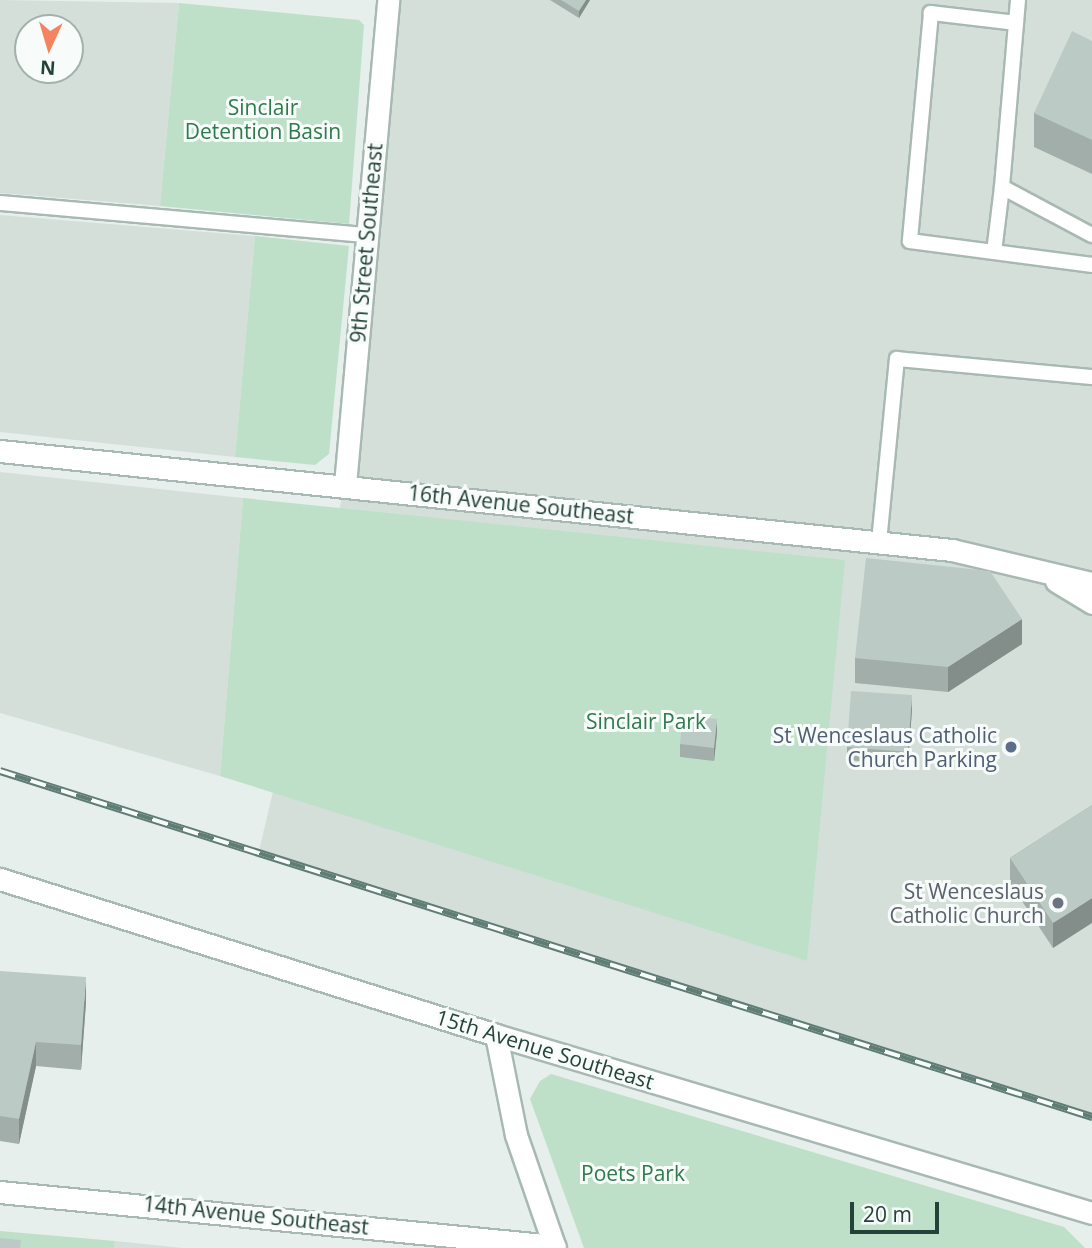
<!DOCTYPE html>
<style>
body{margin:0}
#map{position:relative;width:1092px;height:1248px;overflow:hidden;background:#e6efeb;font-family:"Open Sans",sans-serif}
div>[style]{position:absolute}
.built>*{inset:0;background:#d4dfda}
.green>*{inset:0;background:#bfe0c8}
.roads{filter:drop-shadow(2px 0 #a8b8b2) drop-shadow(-2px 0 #a8b8b2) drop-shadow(0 2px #a8b8b2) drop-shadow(0 -2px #a8b8b2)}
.service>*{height:14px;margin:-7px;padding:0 7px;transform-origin:7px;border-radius:7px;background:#fff}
.minor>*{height:21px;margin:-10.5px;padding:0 10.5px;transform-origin:10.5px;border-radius:10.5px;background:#fff}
.tertiary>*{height:21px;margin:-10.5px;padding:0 10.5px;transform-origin:10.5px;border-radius:10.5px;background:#fff}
.rail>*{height:8px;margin-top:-4px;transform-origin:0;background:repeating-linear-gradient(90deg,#f7fbf9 0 16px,#5f7d75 0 32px);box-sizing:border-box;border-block:2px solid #5f7d75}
.wall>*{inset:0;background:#a1aea9}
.shaded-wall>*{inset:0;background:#838d89}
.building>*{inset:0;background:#bbcac4}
.dots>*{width:19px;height:19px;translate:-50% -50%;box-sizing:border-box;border:4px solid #f7fbf9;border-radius:50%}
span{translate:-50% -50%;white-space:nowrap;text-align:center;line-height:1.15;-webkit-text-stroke:6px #f7fbf9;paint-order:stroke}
.park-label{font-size:21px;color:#2d7a4b}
.street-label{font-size:21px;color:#24423a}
.service-label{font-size:21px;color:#4e5e75}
.right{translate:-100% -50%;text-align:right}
.worship-label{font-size:21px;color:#5b616d}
.north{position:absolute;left:14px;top:14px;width:70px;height:70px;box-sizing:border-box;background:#f7fbf9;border:2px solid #a3b1ad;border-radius:50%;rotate:184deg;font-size:19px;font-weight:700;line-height:28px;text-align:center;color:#24423a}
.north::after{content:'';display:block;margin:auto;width:24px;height:32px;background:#f4845f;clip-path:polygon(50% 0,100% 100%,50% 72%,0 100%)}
.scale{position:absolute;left:850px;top:1202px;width:89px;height:32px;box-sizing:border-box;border:4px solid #24423a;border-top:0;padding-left:9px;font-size:21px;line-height:24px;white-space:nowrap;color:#24423a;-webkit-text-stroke:5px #f7fbf9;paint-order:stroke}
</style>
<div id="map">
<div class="built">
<i style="clip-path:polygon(evenodd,0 0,179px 3px,160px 206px,0 193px,0 0,28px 28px,70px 28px,70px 70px,28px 70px,28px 28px)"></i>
<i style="clip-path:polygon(388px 0,1092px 0,1092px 1117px,259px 851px,345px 485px)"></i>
<i style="clip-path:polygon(0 215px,255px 236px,235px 457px,0 432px)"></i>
<i style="clip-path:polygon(0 472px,243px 498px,220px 776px,0 713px)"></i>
<i style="clip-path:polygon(115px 1241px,183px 1248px,114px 1248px)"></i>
</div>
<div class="green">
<i style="clip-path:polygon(179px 3px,359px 20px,364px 25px,349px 224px,160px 206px)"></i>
<i style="clip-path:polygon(255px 236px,349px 246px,329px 454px,315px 465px,235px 457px)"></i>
<i style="clip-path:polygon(243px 498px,845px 560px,807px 961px,220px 776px)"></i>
<i style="clip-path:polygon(551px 1074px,1064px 1227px,1085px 1248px,584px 1248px,530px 1099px,540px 1081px)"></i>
<i style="clip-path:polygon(0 1231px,115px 1241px,114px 1248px,0 1248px)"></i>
</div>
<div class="roads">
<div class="service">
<i style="left:1018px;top:0;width:188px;rotate:94.9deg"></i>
<i style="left:1002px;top:187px;width:102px;rotate:28.1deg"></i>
<i style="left:1016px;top:23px;width:86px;rotate:-173.3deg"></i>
<i style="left:931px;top:13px;width:229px;rotate:95.3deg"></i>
<i style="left:910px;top:241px;width:184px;rotate:7.5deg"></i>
<i style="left:0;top:203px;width:368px;rotate:5deg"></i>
<i style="left:994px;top:252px;width:65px;rotate:-83deg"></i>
<i style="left:879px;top:542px;width:184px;rotate:-84.4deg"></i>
<i style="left:897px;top:359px;width:196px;rotate:5.3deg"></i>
</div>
<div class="minor">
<i style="left:0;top:451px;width:957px;rotate:5.94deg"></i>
<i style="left:952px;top:550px;width:144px;rotate:13.3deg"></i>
<i style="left:345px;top:485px;width:487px;rotate:-84.9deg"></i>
<i style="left:1056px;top:581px;width:42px;rotate:31.4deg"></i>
<i style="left:0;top:1192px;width:557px;rotate:5.57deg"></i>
</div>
<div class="tertiary">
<i style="left:0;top:879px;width:520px;rotate:17.46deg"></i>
<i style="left:496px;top:1035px;width:622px;rotate:16.63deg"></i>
<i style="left:496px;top:1035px;width:102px;rotate:78.7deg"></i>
<i style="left:516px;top:1135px;width:120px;rotate:71deg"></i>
</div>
</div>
<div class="rail">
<i style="left:0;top:771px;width:1146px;rotate:17.58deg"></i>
</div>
<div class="wall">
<i style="clip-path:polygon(550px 0,590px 0,579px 18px)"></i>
<i style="clip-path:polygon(1092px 41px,1092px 174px,1034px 147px,1034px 113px)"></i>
<i style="clip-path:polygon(1022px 644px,948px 692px,855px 683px,855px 658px)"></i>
<i style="clip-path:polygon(912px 709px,908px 765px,847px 760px,847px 747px)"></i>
<i style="clip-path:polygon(717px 732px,714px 761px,680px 757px,680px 744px)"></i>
<i style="clip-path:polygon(1092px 805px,1053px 948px,1010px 883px,1010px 858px)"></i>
<i style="clip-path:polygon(0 972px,86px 1002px,81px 1070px,36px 1066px,19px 1144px,0 1141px)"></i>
</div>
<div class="shaded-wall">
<i style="clip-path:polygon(586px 0,590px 0,579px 18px,579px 11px)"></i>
<i style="clip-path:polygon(1022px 619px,1022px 644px,948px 692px,948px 667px)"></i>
<i style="clip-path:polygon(912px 695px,912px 709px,908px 765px,908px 752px)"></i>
<i style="clip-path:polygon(717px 719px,717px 732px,714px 761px,714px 748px)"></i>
<i style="clip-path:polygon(1092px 898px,1092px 923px,1053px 948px,1053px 923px)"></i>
<i style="clip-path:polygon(86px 977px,86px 1002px,81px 1070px,81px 1045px)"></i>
<i style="clip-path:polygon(36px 1042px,36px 1066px,19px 1144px,19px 1119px)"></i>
</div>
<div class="building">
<i style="clip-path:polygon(561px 0,586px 0,579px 11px)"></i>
<i style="clip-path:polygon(1072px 31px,1092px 41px,1092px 140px,1034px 113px)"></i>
<i style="clip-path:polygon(866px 558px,990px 571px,1022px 619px,948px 667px,855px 658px)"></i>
<i style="clip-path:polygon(851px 691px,912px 695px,908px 752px,847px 747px)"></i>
<i style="clip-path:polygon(683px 715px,717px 719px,714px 748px,680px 744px)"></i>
<i style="clip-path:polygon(1092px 805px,1092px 898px,1053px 923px,1010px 858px)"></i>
<i style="clip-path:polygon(0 971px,86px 977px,81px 1045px,36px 1042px,19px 1119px,0 1116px)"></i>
<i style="clip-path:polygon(0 1238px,21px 1240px,20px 1248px,0 1248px)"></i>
</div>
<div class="dots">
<i style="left:1011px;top:747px;background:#5c6f8a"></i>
<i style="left:1058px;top:903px;background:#6b7280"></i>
</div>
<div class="park-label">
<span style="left:263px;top:119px">Sinclair<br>Detention Basin</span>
<span style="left:646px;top:721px">Sinclair Park</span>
<span style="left:633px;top:1173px">Poets Park</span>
</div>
<div class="street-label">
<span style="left:366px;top:243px;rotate:-85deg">9th Street Southeast</span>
<span style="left:521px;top:504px;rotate:6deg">16th Avenue Southeast</span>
<span style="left:545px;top:1049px;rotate:17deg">15th Avenue Southeast</span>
<span style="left:256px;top:1215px;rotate:6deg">14th Avenue Southeast</span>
</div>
<div class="service-label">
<span class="right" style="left:997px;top:747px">St Wenceslaus Catholic<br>Church Parking</span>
</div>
<div class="worship-label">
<span class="right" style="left:1044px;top:903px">St Wenceslaus<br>Catholic Church</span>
</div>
<div class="north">N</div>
<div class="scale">20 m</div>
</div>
